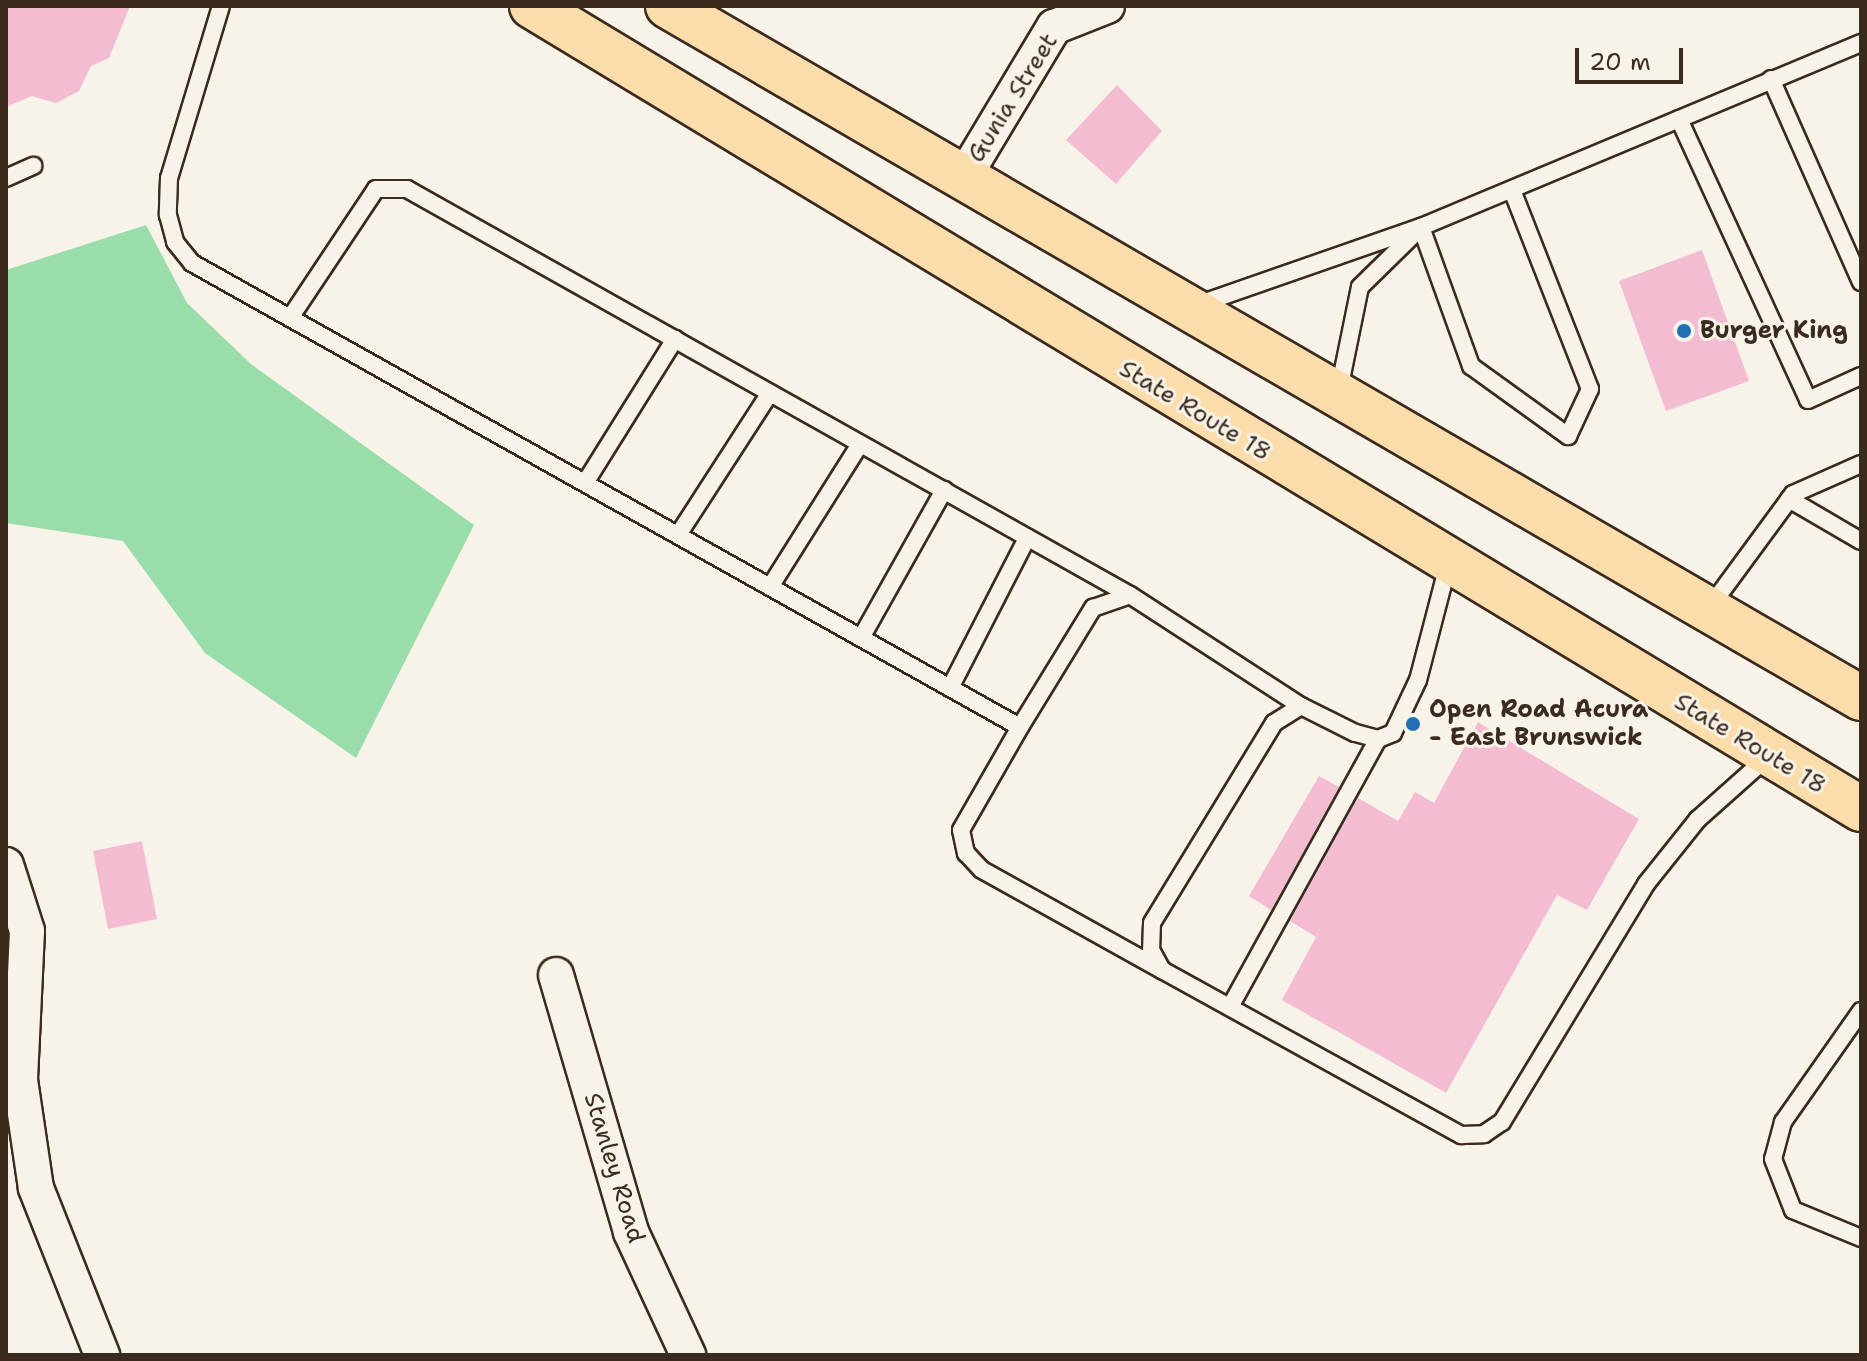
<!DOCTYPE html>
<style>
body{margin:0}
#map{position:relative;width:1867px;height:1361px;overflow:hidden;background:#f7f3e8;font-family:"Shantell Sans",sans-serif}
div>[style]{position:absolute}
.green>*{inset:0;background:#9da}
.building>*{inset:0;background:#f3bcd3}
.roads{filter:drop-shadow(2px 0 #3b2a1e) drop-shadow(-2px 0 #3b2a1e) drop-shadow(0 2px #3b2a1e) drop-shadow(0 -2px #3b2a1e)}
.lane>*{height:16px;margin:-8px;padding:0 8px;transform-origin:8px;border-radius:8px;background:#f7f3e8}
.street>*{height:34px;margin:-17px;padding:0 17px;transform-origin:17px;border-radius:17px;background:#f7f3e8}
.highway>*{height:44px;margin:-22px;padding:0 22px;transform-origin:22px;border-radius:22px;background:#fbddab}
.dots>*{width:22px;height:22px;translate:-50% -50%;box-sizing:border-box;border:4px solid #f7f3e8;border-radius:50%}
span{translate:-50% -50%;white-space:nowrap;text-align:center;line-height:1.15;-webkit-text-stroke:6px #f7f3e8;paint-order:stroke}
.street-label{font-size:24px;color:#3b2a1e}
.poi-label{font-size:24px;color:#3b2a1e;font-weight:700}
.left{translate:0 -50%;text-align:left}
.frame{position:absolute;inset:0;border:8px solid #3b2a1e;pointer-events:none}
.scale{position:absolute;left:1575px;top:48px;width:108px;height:36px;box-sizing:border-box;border:4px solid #3b2a1e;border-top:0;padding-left:10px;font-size:24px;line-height:28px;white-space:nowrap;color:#3b2a1e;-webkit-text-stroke:6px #f7f3e8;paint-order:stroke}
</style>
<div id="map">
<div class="green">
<i style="clip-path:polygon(146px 225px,187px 303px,251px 364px,474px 525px,356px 758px,205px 653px,123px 541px,6px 523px,6px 270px)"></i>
</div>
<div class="building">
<i style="clip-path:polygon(6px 6px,130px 6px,109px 58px,91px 66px,79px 91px,56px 103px,32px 96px,6px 107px)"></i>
<i style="clip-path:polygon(1117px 85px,1162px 131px,1116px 184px,1066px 140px)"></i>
<i style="clip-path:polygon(1702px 250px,1749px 381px,1666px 411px,1619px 281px)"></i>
<i style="clip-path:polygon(1478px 722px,1639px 819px,1587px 910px,1557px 895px,1446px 1093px,1282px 1000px,1316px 937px,1290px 921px,1358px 798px,1398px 821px,1415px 792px,1434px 803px)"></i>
<i style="clip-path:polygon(1319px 776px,1339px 787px,1271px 910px,1249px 896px)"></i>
<i style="clip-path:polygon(142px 841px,157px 919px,108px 929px,93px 851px)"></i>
</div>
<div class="roads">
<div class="lane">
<i style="left:221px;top:6px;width:180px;rotate:106.8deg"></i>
<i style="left:169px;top:178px;width:37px;rotate:92deg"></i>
<i style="left:168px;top:215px;width:28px;rotate:75deg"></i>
<i style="left:175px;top:242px;width:27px;rotate:51deg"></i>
<i style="left:192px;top:263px;width:949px;rotate:29.27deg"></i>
<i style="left:1020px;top:727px;width:119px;rotate:119.8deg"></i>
<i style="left:961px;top:830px;width:24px;rotate:78deg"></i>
<i style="left:966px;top:853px;width:23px;rotate:47deg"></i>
<i style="left:982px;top:870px;width:206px;rotate:29.1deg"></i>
<i style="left:1771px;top:79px;width:222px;rotate:66.1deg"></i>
<i style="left:1679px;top:119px;width:309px;rotate:65.3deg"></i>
<i style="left:1808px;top:400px;width:58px;rotate:-24.4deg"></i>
<i style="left:6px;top:178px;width:30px;rotate:-24deg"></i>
<i style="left:1421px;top:227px;width:148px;rotate:70.2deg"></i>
<i style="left:1471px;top:366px;width:120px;rotate:35.8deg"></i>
<i style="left:1568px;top:436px;width:52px;rotate:-64.9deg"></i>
<i style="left:1590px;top:389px;width:214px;rotate:-111.4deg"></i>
<i style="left:1197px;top:305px;width:237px;rotate:-19.2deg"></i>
<i style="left:1421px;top:227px;width:477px;rotate:-22.7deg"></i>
<i style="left:290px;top:318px;width:155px;rotate:-56.3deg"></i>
<i style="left:376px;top:189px;width:31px"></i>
<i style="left:407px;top:189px;width:829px;rotate:29.32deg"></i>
<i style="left:1339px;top:390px;width:105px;rotate:-78.5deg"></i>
<i style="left:1360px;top:287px;width:80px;rotate:-44.5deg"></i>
<i style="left:585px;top:483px;width:170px;rotate:-58deg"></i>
<i style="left:1789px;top:499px;width:83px;rotate:30.3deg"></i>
<i style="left:678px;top:535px;width:169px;rotate:-57.1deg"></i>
<i style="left:1448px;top:565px;width:119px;rotate:104.6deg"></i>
<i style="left:1418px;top:680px;width:59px;rotate:115.3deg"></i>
<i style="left:1393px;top:733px;width:16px;rotate:158deg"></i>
<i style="left:1378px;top:739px;width:24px;rotate:-165deg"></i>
<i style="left:1355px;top:733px;width:60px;rotate:-153.4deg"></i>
<i style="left:1301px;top:706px;width:32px;rotate:148deg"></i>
<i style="left:1274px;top:723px;width:234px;rotate:121.4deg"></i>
<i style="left:1152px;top:923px;width:27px;rotate:92deg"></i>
<i style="left:1151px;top:950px;width:23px;rotate:61deg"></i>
<i style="left:1162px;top:970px;width:342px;rotate:28.9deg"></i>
<i style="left:1461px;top:1135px;width:23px;rotate:-2deg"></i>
<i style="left:1484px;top:1134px;width:22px;rotate:-34deg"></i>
<i style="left:1502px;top:1122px;width:278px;rotate:-58.8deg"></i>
<i style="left:1646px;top:884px;width:82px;rotate:-51.4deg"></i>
<i style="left:1697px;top:820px;width:98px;rotate:-41.7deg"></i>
<i style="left:770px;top:587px;width:169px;rotate:-57.8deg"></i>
<i style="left:1710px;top:607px;width:140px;rotate:-53.7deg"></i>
<i style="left:1793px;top:494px;width:74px;rotate:-23.8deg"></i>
<i style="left:861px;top:638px;width:170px;rotate:-60.7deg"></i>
<i style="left:950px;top:688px;width:169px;rotate:-62.8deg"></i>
<i style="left:1020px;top:727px;width:140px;rotate:-58.5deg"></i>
<i style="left:1093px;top:608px;width:39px;rotate:-19deg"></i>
<i style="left:1130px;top:595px;width:204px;rotate:33deg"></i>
<i style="left:1230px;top:1007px;width:306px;rotate:-61.1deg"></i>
<i style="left:1861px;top:1011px;width:136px;rotate:125.1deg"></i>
<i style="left:1783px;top:1122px;width:38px;rotate:105deg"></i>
<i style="left:1773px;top:1159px;width:55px;rotate:68.6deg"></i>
<i style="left:1793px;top:1210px;width:74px;rotate:22.4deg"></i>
</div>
<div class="street">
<i style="left:965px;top:175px;width:173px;rotate:-59deg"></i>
<i style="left:1054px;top:27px;width:57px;rotate:-21.6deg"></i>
<i style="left:6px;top:865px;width:69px;rotate:72.3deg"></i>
<i style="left:27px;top:931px;width:149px;rotate:92.7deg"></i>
<i style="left:20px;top:1080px;width:109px;rotate:81.6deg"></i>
<i style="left:36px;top:1188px;width:180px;rotate:68.4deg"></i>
<i style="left:556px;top:975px;width:268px;rotate:73.7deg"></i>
<i style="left:631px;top:1232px;width:136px;rotate:65.1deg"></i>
</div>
<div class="highway">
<i style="left:532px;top:6px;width:1553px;rotate:31.14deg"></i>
<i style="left:668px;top:6px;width:1379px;rotate:30.12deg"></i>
</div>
</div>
<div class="dots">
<i style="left:1684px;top:331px;background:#1f6fb2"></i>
<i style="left:1413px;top:724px;background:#1f6fb2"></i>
</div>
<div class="street-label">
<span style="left:1013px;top:98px;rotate:-58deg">Gunia Street</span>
<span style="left:1195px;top:411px;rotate:31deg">State Route 18</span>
<span style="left:1750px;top:744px;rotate:31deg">State Route 18</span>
<span style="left:614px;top:1168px;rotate:73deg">Stanley Road</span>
</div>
<div class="poi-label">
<span class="left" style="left:1700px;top:331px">Burger King</span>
<span class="left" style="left:1429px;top:724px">Open Road Acura<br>- East Brunswick</span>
</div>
<div class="frame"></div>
<div class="scale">20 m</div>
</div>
